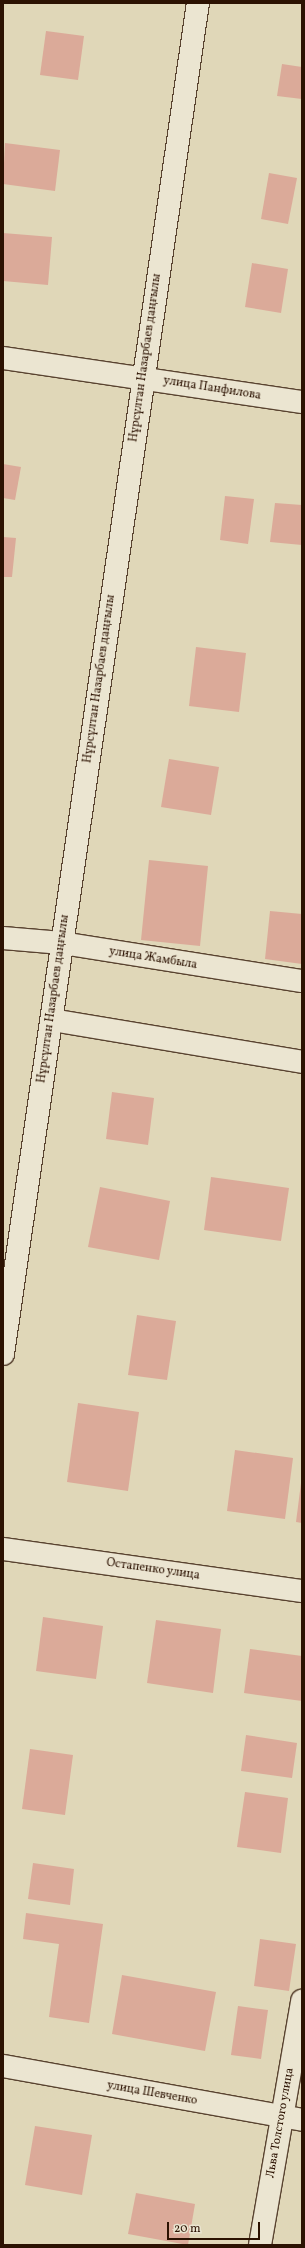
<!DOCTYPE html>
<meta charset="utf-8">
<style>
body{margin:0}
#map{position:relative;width:305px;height:2248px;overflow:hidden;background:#e0d7b8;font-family:Vollkorn,serif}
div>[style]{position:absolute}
.building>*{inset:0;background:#dbaa99}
.roads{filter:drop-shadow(1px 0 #594330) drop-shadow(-1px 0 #594330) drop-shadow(0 1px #594330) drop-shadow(0 -1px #594330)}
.minor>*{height:22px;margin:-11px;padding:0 11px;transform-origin:11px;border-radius:11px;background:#ebe5d1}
span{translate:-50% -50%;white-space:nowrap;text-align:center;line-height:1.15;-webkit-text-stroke:3px #ebe5d1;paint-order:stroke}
.street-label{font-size:12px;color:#2c1202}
.frame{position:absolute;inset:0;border:4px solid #2c1202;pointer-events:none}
.scale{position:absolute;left:167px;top:2222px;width:93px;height:18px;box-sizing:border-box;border:2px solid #2c1202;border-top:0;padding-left:5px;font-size:12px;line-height:14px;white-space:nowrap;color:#2c1202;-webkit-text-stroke:3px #ebe5d1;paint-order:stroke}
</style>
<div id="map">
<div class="building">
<i style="clip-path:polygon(46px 31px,84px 36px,78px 80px,40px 75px)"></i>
<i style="clip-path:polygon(282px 64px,302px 67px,302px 99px,277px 96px)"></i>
<i style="clip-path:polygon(5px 143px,60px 150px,55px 191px,3px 184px)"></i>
<i style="clip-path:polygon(269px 173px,297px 178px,288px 224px,261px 219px)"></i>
<i style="clip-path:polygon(3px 233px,52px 237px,48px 285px,3px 281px)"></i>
<i style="clip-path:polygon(252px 263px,288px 269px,281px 313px,245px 307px)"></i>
<i style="clip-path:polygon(3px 464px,21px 467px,15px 500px,3px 498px)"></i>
<i style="clip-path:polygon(225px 496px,254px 499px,248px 544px,220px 540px)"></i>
<i style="clip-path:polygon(275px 503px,302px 505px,302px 545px,270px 542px)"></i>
<i style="clip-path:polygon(3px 537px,16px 538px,12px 577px,3px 577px)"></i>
<i style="clip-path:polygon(196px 647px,246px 653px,239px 712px,189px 706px)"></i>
<i style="clip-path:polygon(169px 759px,219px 767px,211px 815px,161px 807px)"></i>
<i style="clip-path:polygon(149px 860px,208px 866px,200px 946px,141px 940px)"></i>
<i style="clip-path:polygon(270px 911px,302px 914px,302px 964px,265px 959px)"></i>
<i style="clip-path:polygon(112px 1092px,154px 1098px,148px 1145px,106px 1139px)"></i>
<i style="clip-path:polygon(211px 1177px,289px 1188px,281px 1241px,204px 1230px)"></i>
<i style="clip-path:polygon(100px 1187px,170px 1201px,159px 1260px,88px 1247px)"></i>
<i style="clip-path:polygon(137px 1315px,176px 1321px,167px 1380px,128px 1375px)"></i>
<i style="clip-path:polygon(78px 1403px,139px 1412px,128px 1491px,67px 1482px)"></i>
<i style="clip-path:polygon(235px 1450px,293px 1458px,285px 1519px,227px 1511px)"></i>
<i style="clip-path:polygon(301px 1483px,302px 1483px,302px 1523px,296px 1522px)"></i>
<i style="clip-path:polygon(43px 1617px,103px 1626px,96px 1679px,36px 1671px)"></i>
<i style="clip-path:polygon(156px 1620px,221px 1629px,213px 1693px,147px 1683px)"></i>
<i style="clip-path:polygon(250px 1649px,302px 1656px,302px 1701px,244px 1693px)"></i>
<i style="clip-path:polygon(246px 1735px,297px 1743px,292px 1778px,241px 1771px)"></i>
<i style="clip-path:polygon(30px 1749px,73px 1755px,65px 1815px,22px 1809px)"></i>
<i style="clip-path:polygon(245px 1792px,288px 1798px,281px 1853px,237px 1847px)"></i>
<i style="clip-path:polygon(33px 1863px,74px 1869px,70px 1905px,28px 1899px)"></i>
<i style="clip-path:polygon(26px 1913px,103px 1924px,89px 2023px,49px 2017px,59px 1944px,23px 1939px)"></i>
<i style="clip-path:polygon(260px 1939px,296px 1944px,289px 1991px,254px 1986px)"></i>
<i style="clip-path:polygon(122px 1975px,216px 1992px,205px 2051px,112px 2034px)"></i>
<i style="clip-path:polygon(238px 2006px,268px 2010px,261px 2059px,231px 2055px)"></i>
<i style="clip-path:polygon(35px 2126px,92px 2135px,82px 2195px,25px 2185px)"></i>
<i style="clip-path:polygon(136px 2193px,195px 2204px,188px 2245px,128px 2234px)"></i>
</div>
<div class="roads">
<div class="minor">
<i style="left:3px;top:358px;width:302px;rotate:8.4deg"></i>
<i style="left:3px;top:938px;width:59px;rotate:4.8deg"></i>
<i style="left:62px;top:943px;width:243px;rotate:9deg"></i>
<i style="left:52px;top:1020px;width:254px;rotate:9.5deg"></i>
<i style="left:3px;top:1354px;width:1365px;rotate:-81.79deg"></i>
<i style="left:3px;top:1549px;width:302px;rotate:8deg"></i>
<i style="left:3px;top:2066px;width:304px;rotate:10.2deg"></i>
<i style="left:260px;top:2245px;width:248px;rotate:-80.2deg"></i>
</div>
</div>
<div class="street-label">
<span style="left:146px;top:358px;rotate:-82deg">Нұрсұлтан Назарбаев даңғылы</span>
<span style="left:212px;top:389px;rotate:9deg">улица Панфилова</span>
<span style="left:100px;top:679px;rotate:-82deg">Нұрсұлтан Назарбаев даңғылы</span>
<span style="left:153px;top:959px;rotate:9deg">улица Жамбыла</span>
<span style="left:54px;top:999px;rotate:-82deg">Нұрсұлтан Назарбаев даңғылы</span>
<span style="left:153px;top:1570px;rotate:8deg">Остапенко улица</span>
<span style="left:152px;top:2094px;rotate:10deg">улица Шевченко</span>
<span style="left:281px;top:2123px;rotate:-80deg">Льва Толстого улица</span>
</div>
<div class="frame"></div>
<div class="scale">20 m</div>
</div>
